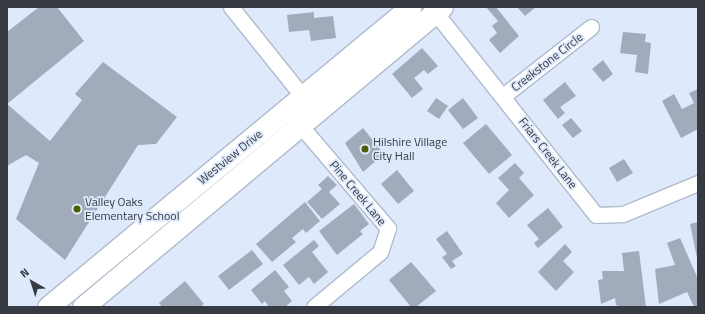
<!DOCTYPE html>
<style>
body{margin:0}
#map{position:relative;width:705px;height:314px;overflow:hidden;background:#dee9fb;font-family:"Titillium Web",sans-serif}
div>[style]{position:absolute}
.building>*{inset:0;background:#a1abbc}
.roads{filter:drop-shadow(1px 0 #b0bbcc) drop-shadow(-1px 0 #b0bbcc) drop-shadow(0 1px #b0bbcc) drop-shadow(0 -1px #b0bbcc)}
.street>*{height:15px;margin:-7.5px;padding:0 7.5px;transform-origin:7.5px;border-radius:7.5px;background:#fff}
.secondary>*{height:21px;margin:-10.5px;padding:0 10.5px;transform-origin:10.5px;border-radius:10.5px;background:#fff}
.dots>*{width:11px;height:11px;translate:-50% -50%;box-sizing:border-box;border:2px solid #dee9fb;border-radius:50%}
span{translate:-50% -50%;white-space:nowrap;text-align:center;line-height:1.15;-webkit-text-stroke:3.5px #dee9fb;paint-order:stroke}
.street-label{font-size:12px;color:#363a41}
.poi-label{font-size:12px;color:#363a41}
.left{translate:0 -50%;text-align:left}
.frame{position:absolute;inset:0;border:8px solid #363a41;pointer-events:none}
.north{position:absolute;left:12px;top:262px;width:40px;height:40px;-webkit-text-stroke:3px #dee9fb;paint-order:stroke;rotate:321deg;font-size:11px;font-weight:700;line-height:16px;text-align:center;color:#363a41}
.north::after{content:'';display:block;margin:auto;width:14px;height:18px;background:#363a41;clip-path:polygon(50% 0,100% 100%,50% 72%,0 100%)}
</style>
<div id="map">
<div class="building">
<i style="clip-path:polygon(39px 7px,57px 7px,84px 41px,7px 104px,50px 141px,82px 100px,75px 94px,103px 62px,177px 117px,156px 144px,138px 145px,65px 260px,16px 219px,39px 163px,26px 155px,7px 166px,7px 32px)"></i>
<i style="clip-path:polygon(486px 7px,496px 7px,519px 36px,500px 53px,489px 40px,497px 33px,492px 26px,498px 21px)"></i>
<i style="clip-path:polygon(517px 7px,536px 7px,525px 16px)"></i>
<i style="clip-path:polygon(314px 12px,314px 18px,333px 16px,336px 38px,311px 41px,309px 30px,289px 32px,287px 15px)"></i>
<i style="clip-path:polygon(623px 32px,646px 34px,645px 42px,651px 43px,648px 74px,635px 72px,637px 55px,620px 53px)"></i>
<i style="clip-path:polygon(422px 48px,438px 66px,428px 74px,424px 70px,414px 78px,423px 89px,412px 98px,392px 74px)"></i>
<i style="clip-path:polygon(603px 60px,613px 74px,603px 82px,592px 69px)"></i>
<i style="clip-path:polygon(565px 82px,576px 96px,560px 107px,565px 113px,558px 119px,543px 100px)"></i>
<i style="clip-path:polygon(698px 89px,698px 129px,681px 138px,662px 101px,674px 94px,682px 109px,694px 103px,689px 93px)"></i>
<i style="clip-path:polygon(436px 98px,448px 106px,439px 119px,427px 111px)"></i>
<i style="clip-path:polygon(463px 98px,478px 118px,463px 129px,448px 110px)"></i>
<i style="clip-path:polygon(571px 118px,582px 131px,573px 138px,562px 125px)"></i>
<i style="clip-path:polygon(486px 124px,512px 155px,489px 174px,463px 143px)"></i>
<i style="clip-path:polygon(363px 128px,384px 154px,363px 172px,345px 143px)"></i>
<i style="clip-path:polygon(624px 159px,633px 173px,617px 182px,609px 168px)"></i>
<i style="clip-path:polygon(515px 163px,524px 173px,519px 178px,534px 195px,509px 218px,496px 203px,509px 190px,498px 178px)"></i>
<i style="clip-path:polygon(397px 170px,414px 191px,398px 204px,381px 184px)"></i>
<i style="clip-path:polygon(328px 176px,337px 185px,329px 192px,340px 204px,322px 219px,307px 202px,322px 189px,318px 185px)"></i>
<i style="clip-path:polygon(305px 202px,320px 221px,306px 233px,303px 229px,292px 238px,296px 242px,272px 262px,256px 244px)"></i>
<i style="clip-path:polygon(354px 204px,369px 224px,360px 231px,363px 234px,337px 255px,319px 231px)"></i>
<i style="clip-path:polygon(548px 208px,563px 227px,538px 248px,534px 243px,539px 239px,527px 225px)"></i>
<i style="clip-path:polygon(698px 222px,698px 258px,697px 258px,690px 224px)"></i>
<i style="clip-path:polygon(447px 231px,463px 254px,452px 261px,456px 266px,451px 269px,442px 257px,447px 254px,436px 239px)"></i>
<i style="clip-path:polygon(680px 238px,698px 279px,698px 305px,694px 307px,687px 292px,659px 304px,655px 269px,675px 265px,667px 243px)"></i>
<i style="clip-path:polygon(314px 240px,319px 246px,312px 252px,328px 272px,314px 284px,309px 277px,299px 285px,283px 265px)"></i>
<i style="clip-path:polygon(565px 244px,572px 252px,563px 261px,574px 272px,556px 291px,538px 272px)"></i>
<i style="clip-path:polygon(252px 250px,263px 264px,229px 290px,218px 276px)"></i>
<i style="clip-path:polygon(639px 251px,646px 307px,622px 307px,616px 305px,615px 298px,601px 304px,598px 280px,603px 279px,602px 271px,624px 271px,622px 253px)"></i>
<i style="clip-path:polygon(411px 262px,436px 291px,416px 307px,411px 307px,389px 280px)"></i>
<i style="clip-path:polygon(275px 270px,289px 287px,284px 291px,292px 301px,285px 307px,269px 307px,265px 301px,262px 304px,251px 290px)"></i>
<i style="clip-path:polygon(185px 281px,204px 304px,200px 307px,162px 307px,159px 303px)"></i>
</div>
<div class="roads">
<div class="street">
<i style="left:231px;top:7px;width:123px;rotate:51.3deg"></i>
<i style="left:431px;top:7px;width:265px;rotate:51.6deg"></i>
<i style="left:596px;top:215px;width:27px;rotate:-2deg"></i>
<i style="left:623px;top:214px;width:81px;rotate:-22.5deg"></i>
<i style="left:503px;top:96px;width:112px;rotate:-38.1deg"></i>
<i style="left:294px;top:118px;width:145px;rotate:49.5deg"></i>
<i style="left:388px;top:228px;width:25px;rotate:108deg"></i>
<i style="left:380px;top:252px;width:86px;rotate:140.2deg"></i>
</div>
<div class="secondary">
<i style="left:48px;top:307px;width:470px;rotate:-39.6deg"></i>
<i style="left:83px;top:307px;width:468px;rotate:-39.9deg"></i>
</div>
</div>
<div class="dots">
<i style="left:365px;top:149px;background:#4d5e02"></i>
<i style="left:77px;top:209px;background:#4d5e02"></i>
</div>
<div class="street-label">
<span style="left:547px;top:62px;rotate:-38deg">Creekstone Circle</span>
<span style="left:548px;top:153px;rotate:52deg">Friars Creek Lane</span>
<span style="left:230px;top:157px;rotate:-39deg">Westview Drive</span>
<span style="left:358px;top:193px;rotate:50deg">Pine Creek Lane</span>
</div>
<div class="poi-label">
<span class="left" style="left:373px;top:149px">Hilshire Village<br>City Hall</span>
<span class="left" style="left:85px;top:209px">Valley Oaks<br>Elementary School</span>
</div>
<div class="frame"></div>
<div class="north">N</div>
</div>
